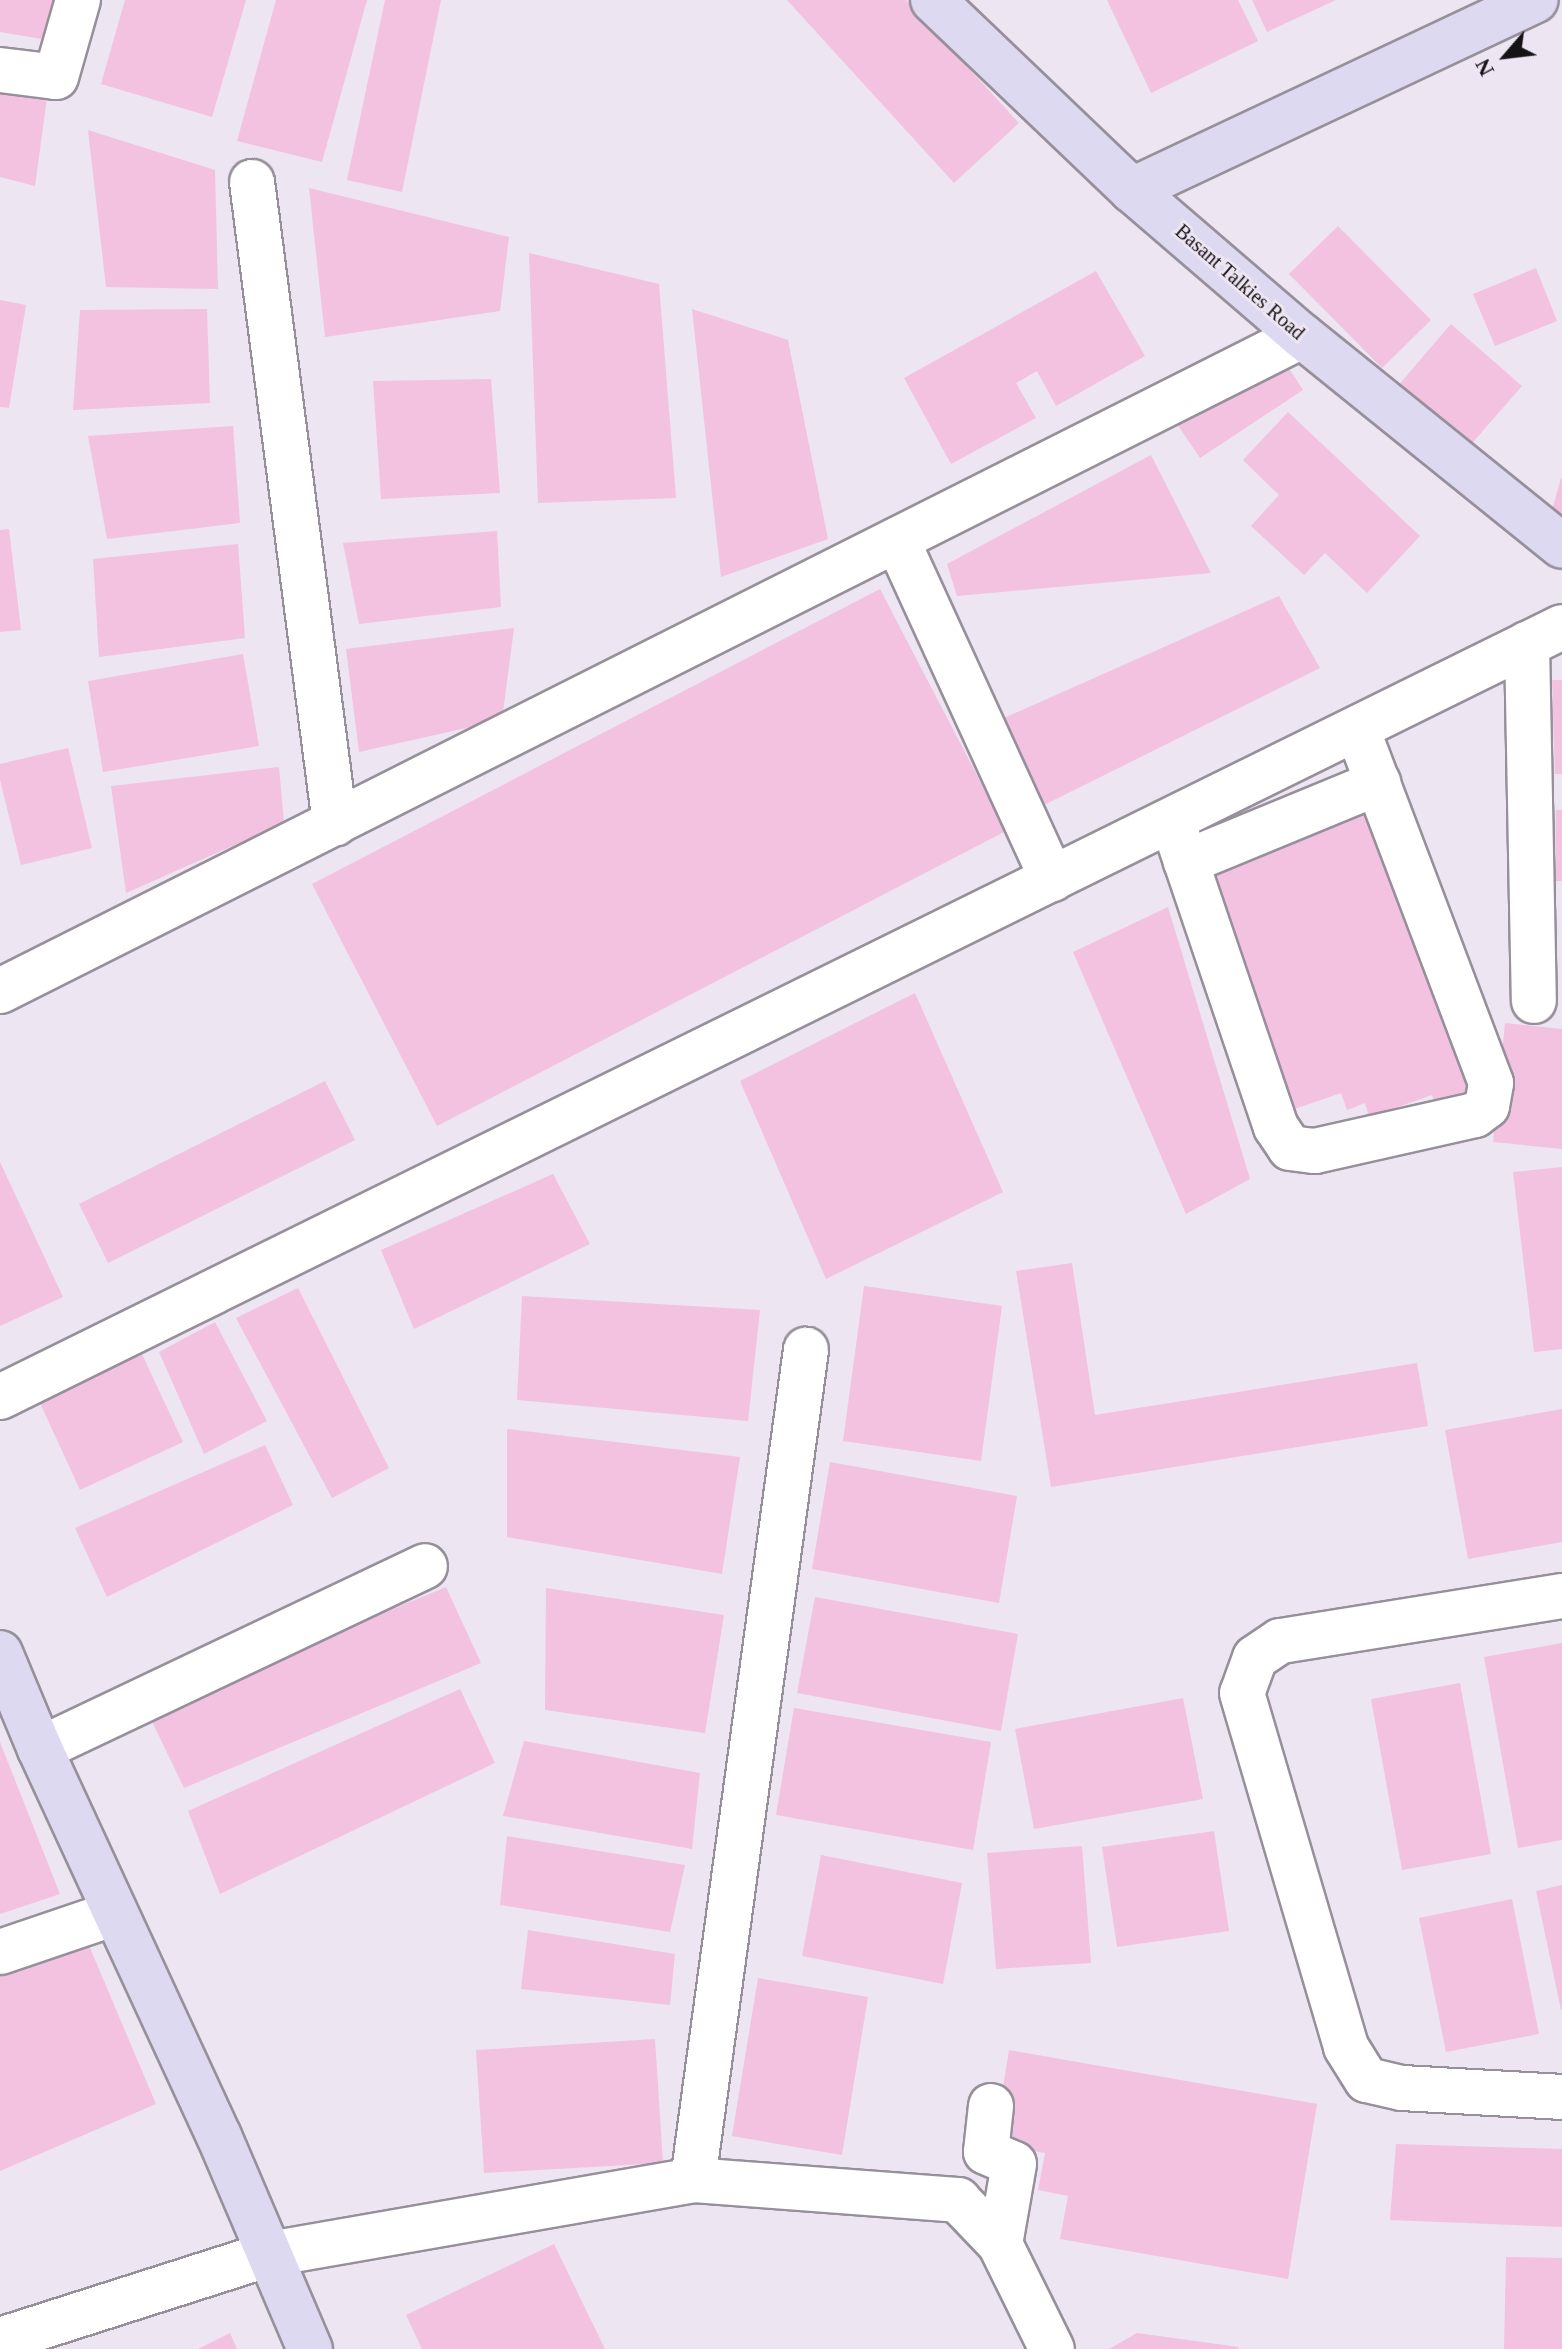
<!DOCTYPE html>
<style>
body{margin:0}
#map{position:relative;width:1562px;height:2349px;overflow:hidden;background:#ede5f1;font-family:"Times New Roman",serif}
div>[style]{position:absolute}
.building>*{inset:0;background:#f3c2e0}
.roads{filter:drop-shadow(2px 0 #978f9a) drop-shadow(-2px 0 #978f9a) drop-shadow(0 2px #978f9a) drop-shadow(0 -2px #978f9a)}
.street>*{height:44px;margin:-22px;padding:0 22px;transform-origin:22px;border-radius:22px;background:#fff}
.secondary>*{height:44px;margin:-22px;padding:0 22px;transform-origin:22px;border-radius:22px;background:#dcd9f1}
span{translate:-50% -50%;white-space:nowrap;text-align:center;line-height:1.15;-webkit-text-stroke:6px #ede5f1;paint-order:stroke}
.street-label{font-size:20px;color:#161317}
.north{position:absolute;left:1466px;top:16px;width:80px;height:80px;-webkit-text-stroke:6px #ede5f1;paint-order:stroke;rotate:242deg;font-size:22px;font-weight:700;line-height:32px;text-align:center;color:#161317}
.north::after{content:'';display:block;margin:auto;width:28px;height:36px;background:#161317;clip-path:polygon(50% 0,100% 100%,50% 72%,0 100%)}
</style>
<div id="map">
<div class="building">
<i style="clip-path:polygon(0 0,61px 0,54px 41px,0 32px)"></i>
<i style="clip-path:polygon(125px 0,246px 0,212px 117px,101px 84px)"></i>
<i style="clip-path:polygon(276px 0,367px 0,322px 162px,237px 141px)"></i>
<i style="clip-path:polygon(385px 0,441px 0,402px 192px,347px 180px)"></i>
<i style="clip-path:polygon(787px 0,906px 0,1019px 123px,954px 183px)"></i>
<i style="clip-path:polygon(1107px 0,1238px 0,1258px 41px,1151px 93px)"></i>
<i style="clip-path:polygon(1252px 0,1336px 0,1267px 32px)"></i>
<i style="clip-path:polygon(0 87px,47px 98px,35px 186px,0 177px)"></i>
<i style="clip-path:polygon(88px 130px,215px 170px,218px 289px,106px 287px)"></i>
<i style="clip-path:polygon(309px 188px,509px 237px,500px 311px,325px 337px)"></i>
<i style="clip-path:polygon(1338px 226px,1431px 320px,1382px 368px,1289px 274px)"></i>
<i style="clip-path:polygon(529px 253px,659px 284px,676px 498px,538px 503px)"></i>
<i style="clip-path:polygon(1536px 268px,1557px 321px,1495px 346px,1473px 294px)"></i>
<i style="clip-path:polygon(1096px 271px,1145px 356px,1056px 406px,1037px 371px,1016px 383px,1036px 418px,951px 464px,904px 378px)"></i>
<i style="clip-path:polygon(0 300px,26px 305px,9px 408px,0 407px)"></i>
<i style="clip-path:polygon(207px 309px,210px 403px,73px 410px,80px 310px)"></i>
<i style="clip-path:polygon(692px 309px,788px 340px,828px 539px,721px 577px)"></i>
<i style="clip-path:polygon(1451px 324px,1522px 386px,1467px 449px,1396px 388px)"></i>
<i style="clip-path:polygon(1278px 352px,1303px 390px,1200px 458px,1175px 421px)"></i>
<i style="clip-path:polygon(491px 379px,500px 493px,381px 499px,373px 381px)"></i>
<i style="clip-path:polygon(1288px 412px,1420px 536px,1367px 593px,1325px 553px,1304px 575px,1251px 526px,1279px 495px,1243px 460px)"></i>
<i style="clip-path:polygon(233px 426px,240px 523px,107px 539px,88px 436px)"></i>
<i style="clip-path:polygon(1151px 455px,1211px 573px,957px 596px,947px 564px)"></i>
<i style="clip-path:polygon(1561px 478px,1562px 478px,1562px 517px,1551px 514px)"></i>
<i style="clip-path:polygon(9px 529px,21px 630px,0 632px,0 530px)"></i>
<i style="clip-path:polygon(497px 531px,501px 607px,359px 624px,343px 543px)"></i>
<i style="clip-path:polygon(238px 544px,245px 638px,99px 657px,93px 559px)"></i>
<i style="clip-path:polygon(880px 589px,1006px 831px,437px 1126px,312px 884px)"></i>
<i style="clip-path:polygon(1279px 596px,1320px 668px,1038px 808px,1004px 718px)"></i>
<i style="clip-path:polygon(514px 628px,502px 720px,359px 752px,346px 649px)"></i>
<i style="clip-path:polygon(243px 654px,259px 746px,103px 772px,88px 681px)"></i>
<i style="clip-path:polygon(1552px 680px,1562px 680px,1562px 774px,1555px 774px)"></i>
<i style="clip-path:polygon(68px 748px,92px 848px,21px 865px,0 780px,0 764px)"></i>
<i style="clip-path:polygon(279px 767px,284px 823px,126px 893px,111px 786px)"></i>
<i style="clip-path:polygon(1379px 800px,1485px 1095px,1438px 1111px,1432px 1095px,1369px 1117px,1365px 1103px,1347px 1110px,1341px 1093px,1283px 1113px,1194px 866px)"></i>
<i style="clip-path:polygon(1556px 810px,1562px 810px,1562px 881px,1555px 881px)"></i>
<i style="clip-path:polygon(1168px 907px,1250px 1179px,1186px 1214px,1073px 952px)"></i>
<i style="clip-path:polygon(915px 993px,1003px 1192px,826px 1279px,740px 1081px)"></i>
<i style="clip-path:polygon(1505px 1023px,1562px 1029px,1562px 1149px,1493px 1142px)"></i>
<i style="clip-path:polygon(325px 1081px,355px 1140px,108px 1263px,79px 1204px)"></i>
<i style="clip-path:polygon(0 1162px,63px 1297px,0 1326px)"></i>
<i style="clip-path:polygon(1562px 1167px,1562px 1349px,1534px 1352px,1513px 1172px)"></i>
<i style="clip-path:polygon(553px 1174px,590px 1244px,414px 1329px,381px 1250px)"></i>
<i style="clip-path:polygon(1072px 1263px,1095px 1415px,1417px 1363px,1428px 1426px,1051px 1487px,1016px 1271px)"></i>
<i style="clip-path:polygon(864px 1286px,1002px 1306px,981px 1461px,843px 1441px)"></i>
<i style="clip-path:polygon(298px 1288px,389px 1468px,332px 1498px,236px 1318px)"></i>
<i style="clip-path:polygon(522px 1296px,760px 1310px,748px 1421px,517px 1400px)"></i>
<i style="clip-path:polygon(215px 1322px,267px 1421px,204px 1454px,159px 1352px)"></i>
<i style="clip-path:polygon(142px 1354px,183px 1442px,80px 1490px,40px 1403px)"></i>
<i style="clip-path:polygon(1562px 1409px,1562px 1542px,1468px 1559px,1445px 1430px)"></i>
<i style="clip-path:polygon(507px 1429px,740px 1457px,722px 1574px,507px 1537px)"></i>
<i style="clip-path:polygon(265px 1445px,293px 1505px,107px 1597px,75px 1528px)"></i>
<i style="clip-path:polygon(830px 1462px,1017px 1496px,999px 1603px,812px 1569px)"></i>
<i style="clip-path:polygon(446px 1587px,481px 1663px,184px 1788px,147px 1711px)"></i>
<i style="clip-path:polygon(546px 1588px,724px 1615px,705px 1733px,545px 1710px)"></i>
<i style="clip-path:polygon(815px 1597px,1018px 1634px,1001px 1731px,797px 1693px)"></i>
<i style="clip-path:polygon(1562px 1643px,1562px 1840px,1518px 1848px,1484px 1657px)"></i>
<i style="clip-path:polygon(1460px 1683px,1491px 1854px,1402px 1870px,1371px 1699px)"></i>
<i style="clip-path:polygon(460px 1689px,495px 1763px,220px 1894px,188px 1811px)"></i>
<i style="clip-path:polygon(1183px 1698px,1203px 1799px,1034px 1829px,1015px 1729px)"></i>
<i style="clip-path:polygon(794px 1708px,991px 1742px,973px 1850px,776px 1815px)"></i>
<i style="clip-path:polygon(524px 1741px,700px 1773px,692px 1849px,503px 1816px)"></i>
<i style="clip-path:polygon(0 1742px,60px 1894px,0 1914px)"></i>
<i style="clip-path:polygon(1214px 1831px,1229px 1931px,1117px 1947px,1102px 1847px)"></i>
<i style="clip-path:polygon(507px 1836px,685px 1865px,670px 1932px,500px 1905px)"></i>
<i style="clip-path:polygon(1082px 1846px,1091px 1963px,996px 1969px,987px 1853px)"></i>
<i style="clip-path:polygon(821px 1855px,962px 1883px,943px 1984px,802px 1956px)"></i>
<i style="clip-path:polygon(1562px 1885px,1562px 2010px,1561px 2010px,1536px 1891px)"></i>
<i style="clip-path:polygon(1512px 1899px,1539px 2034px,1446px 2052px,1419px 1918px)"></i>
<i style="clip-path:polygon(528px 1930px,675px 1954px,670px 2005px,521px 1989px)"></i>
<i style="clip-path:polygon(85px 1936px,156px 2104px,0 2171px,0 1973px)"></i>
<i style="clip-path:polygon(758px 1978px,868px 1997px,842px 2155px,732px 2136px)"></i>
<i style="clip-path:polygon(655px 2039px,663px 2163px,484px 2173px,476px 2050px)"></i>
<i style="clip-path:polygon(1009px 2050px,1317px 2104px,1288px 2279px,1060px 2239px,1068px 2196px,1038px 2190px,1045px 2153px,994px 2144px)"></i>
<i style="clip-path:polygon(1396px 2144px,1562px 2149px,1562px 2227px,1390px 2220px)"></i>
<i style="clip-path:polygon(554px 2244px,605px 2349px,422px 2349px,406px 2315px)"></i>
<i style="clip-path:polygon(1506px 2257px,1562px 2258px,1562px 2349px,1504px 2349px)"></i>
<i style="clip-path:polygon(230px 2333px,237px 2349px,198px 2349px)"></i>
<i style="clip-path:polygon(1137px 2333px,1239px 2347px,1238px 2349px,1109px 2349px)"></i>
</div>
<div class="roads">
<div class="street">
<i style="left:0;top:70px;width:56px;rotate:7.1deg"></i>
<i style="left:56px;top:77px;width:80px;rotate:-74.1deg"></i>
<i style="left:252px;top:182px;width:647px;rotate:82.63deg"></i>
<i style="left:897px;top:540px;width:373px;rotate:65.4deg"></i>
<i style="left:1527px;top:644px;width:357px;rotate:88.9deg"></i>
<i style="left:1172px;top:820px;width:324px;rotate:71.3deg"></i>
<i style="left:1276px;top:1127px;width:25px;rotate:56deg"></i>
<i style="left:1290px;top:1148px;width:25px;rotate:7deg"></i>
<i style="left:1315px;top:1151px;width:164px;rotate:-12.7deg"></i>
<i style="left:1475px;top:1115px;width:15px;rotate:-37deg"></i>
<i style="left:1487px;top:1106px;width:23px;rotate:-80deg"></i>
<i style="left:1491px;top:1083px;width:379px;rotate:-110.7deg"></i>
<i style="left:1186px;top:862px;width:208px;rotate:-22.4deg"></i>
<i style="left:0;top:991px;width:1457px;rotate:-26.71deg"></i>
<i style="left:0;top:1397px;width:1741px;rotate:-26.24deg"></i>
<i style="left:1562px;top:1596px;width:286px;rotate:170.9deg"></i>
<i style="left:1280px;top:1641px;width:30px;rotate:146deg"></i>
<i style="left:1255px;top:1658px;width:37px;rotate:110deg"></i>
<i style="left:1242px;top:1693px;width:369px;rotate:73.6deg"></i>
<i style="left:1346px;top:2047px;width:39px;rotate:58deg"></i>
<i style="left:1367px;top:2080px;width:36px;rotate:13deg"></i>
<i style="left:1402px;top:2088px;width:160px;rotate:3.2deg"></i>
<i style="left:40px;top:1749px;width:426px;rotate:-25.4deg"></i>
<i style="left:0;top:1952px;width:121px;rotate:-18.7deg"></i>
<i style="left:991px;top:2106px;width:46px;rotate:96.2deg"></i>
<i style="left:986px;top:2152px;width:30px;rotate:23deg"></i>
<i style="left:1014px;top:2164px;width:81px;rotate:99.9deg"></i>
<i style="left:693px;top:2180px;width:838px;rotate:-82.25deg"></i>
<i style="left:0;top:2340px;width:283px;rotate:-17.7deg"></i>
<i style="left:270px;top:2254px;width:429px;rotate:-9.9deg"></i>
<i style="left:693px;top:2180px;width:266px;rotate:4.3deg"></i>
<i style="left:958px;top:2200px;width:61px;rotate:46.3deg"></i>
<i style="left:1000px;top:2244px;width:117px;rotate:63.7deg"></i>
</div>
<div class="secondary">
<i style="left:933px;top:0;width:275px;rotate:43.7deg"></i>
<i style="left:1132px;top:190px;width:224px;rotate:40.7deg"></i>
<i style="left:1302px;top:336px;width:334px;rotate:38.9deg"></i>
<i style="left:1132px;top:190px;width:446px;rotate:-25.2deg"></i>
<i style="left:0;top:1653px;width:104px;rotate:67.4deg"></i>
<i style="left:40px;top:1749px;width:426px;rotate:65.2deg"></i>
<i style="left:219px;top:2136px;width:232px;rotate:66.9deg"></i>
</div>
</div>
<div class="street-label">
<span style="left:1240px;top:282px;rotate:41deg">Basant Talkies Road</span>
</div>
<div class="north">N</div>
</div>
